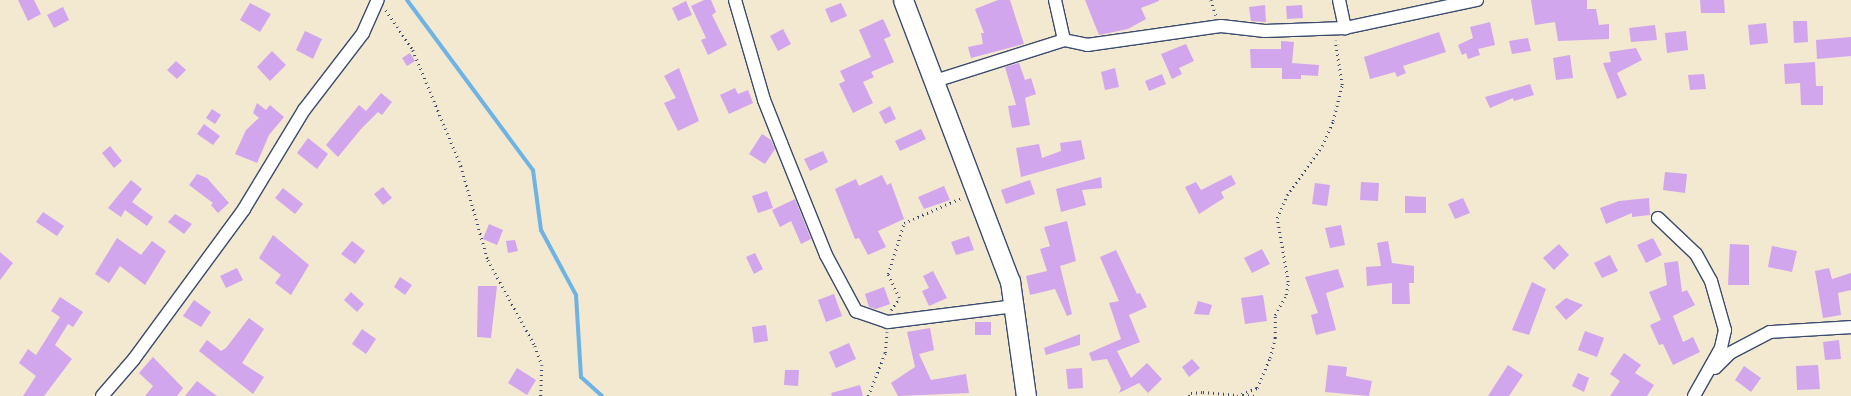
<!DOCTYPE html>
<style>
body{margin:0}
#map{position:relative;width:1851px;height:396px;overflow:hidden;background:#f3e8d0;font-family:"Sorts Mill Goudy",serif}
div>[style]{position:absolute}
.stream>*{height:4px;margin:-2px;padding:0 2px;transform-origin:2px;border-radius:2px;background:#6eb3e4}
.building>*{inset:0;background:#d1a6ec}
.path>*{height:2.5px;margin-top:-1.25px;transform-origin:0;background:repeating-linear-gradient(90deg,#3b4b6f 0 1px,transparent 0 5px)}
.roads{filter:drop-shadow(1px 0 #3b4b6f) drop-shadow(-1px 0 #3b4b6f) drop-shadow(0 1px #3b4b6f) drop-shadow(0 -1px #3b4b6f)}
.street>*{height:12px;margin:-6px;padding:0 6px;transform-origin:6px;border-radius:6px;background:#fff}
.primary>*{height:19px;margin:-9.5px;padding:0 9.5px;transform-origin:9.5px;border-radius:9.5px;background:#fff}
span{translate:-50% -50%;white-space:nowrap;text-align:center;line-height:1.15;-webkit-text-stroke:4.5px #fff;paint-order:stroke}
</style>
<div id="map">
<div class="stream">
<i style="left:407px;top:0;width:212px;rotate:53.5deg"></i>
<i style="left:533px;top:170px;width:61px;rotate:82.4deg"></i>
<i style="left:541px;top:230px;width:74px;rotate:61.7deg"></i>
<i style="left:576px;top:295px;width:82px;rotate:86.5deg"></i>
<i style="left:581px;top:377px;width:28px;rotate:42deg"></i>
</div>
<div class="building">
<i style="clip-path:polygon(18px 0,34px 0,41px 14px,28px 21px)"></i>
<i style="clip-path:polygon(704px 0,711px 0,716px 12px,712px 15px,727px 45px,708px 55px,701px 40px,706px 38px,691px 6px)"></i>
<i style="clip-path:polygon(998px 0,1010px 0,1024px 44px,971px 58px,968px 47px,983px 44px,981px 33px,984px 33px,975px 9px)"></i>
<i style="clip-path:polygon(1085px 0,1159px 0,1159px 1px,1141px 8px,1146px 19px,1128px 29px,1099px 35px)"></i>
<i style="clip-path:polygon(1531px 0,1587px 0,1587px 9px,1596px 9px,1599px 25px,1609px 24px,1609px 39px,1558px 41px,1555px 22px,1535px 25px)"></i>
<i style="clip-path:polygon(1700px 0,1724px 0,1725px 13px,1701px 13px)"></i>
<i style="clip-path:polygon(686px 1px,692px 15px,678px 21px,672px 8px)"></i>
<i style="clip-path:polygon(250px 3px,271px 14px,260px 32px,240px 20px)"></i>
<i style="clip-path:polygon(841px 3px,847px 16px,831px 23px,825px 9px)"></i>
<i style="clip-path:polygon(1265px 5px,1266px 22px,1251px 21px,1249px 7px)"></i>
<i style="clip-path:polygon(1302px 5px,1303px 18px,1287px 19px,1286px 6px)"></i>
<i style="clip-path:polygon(63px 7px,69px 20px,54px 28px,47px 15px)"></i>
<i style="clip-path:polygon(883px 19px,891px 36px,884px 39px,894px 62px,871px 72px,874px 77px,863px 82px,873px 103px,853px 113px,839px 84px,845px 81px,840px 71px,871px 57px,859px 30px)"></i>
<i style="clip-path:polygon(1793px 21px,1807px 21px,1808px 42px,1794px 43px)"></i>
<i style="clip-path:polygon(1490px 22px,1495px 45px,1478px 49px,1480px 55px,1468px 59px,1466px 53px,1462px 55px,1458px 45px,1473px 38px,1470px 27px)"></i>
<i style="clip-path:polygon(1766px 23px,1768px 43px,1750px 45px,1748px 25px)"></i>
<i style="clip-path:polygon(1655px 25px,1657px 40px,1631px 42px,1629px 28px)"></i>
<i style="clip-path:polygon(783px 29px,791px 44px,778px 51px,770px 36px)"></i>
<i style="clip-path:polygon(305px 31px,322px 39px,313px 59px,296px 50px)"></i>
<i style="clip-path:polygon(1686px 31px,1688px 50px,1667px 53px,1665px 33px)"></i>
<i style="clip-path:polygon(1439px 32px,1446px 52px,1403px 66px,1406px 73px,1397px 77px,1395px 72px,1370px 79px,1364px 57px)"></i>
<i style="clip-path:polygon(1851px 37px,1851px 56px,1817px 59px,1816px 40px)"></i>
<i style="clip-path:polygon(1528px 38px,1531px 51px,1512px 54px,1509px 41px)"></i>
<i style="clip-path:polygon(1281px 41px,1294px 42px,1292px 63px,1319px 65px,1318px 76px,1301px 75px,1301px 79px,1282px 79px,1282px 68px,1251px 68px,1250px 49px,1281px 49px)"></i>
<i style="clip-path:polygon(1186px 44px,1194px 61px,1179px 68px,1182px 74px,1172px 79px,1161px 54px)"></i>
<i style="clip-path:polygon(1636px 48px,1642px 60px,1617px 73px,1627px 95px,1617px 99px,1603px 63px,1611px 62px,1609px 52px)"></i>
<i style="clip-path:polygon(272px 51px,286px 65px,270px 81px,257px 67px)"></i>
<i style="clip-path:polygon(410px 53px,415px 61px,407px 66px,402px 58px)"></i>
<i style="clip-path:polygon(1570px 55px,1573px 78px,1556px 80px,1553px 58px)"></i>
<i style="clip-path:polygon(176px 61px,186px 70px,177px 79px,167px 70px)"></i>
<i style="clip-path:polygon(1815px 62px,1816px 86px,1823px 86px,1823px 105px,1801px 105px,1800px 83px,1785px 84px,1784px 64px)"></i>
<i style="clip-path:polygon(1019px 63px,1025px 80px,1031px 78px,1036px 94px,1025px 98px,1030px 125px,1012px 128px,1008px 106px,1016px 105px,1005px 67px)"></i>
<i style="clip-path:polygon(679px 68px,699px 121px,678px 131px,664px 103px,676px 98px,664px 76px)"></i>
<i style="clip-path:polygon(1115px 68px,1119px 87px,1105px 90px,1101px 72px)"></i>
<i style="clip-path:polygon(1162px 74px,1166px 84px,1149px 91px,1145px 81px)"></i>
<i style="clip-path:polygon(1704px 74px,1706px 89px,1690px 90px,1688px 75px)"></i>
<i style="clip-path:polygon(1530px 84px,1534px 95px,1514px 101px,1513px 98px,1490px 108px,1485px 97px)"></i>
<i style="clip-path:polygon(735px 88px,738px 94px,748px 90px,753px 103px,729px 114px,720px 95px)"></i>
<i style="clip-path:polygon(381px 93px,392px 102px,382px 115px,378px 112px,361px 129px,338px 157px,326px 145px,359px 105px,366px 111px)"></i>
<i style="clip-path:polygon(257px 103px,266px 110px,270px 105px,284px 117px,269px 135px,257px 163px,235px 154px,246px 130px,259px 118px,253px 113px)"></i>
<i style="clip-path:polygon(890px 106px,896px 119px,885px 124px,879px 112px)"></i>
<i style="clip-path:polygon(212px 109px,221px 115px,215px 124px,206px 118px)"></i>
<i style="clip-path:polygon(204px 124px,220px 136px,213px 145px,197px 134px)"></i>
<i style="clip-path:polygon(921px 129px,926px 139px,900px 151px,895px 141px)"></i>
<i style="clip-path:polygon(762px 134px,771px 140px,775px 149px,765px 164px,749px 154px)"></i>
<i style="clip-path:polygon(308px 138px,328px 154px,317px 169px,297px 153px)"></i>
<i style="clip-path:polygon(1081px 140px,1085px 159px,1021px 177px,1016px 148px,1039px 144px,1042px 158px,1061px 151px,1060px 143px)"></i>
<i style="clip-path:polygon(110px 146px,122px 161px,114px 168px,102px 153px)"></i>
<i style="clip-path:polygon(823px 151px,828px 162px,810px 171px,804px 159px)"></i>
<i style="clip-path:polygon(1665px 172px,1687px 174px,1685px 193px,1663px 190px)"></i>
<i style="clip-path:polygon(197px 174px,207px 178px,229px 203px,218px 213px,211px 205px,213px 203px,189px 185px)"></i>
<i style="clip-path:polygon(882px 175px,887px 185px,891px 183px,904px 219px,878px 231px,886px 247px,868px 255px,859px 238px,855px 239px,835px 189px,856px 179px,859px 186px)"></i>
<i style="clip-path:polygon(1231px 175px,1236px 184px,1221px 192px,1224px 198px,1199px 214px,1185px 187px,1196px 182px,1201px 190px)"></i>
<i style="clip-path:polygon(1101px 177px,1102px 188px,1082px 190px,1086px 205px,1061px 212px,1056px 189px)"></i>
<i style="clip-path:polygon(131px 180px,142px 189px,132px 202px,153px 217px,147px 226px,125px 210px,121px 217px,108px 208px)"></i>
<i style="clip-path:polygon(1030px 180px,1035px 194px,1006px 204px,1001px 190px)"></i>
<i style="clip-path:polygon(1361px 182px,1379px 183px,1378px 201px,1360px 200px)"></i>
<i style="clip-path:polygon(1315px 183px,1330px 185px,1327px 206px,1312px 204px)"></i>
<i style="clip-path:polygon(944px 186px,950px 200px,924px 209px,918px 197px)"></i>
<i style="clip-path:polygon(383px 187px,392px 198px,383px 205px,374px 194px)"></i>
<i style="clip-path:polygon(283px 188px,303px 204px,295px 214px,275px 198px)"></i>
<i style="clip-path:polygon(767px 191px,773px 208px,758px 213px,752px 196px)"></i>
<i style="clip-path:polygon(1405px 196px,1426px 197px,1426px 213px,1405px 213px)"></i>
<i style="clip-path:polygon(1463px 198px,1470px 213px,1455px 219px,1448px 204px)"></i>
<i style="clip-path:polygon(1649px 198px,1650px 215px,1632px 217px,1632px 213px,1606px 224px,1600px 208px,1619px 201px)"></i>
<i style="clip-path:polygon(795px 199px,811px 239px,801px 244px,791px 221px,780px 227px,772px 210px)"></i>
<i style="clip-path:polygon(43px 212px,64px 226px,57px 236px,36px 222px)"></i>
<i style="clip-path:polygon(175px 214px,192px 224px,184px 234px,168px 222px)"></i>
<i style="clip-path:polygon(1067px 221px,1076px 261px,1060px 266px,1072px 314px,1067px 316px,1055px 289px,1030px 295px,1026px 276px,1047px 271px,1040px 249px,1050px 246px,1044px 227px)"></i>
<i style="clip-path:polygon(489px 224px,503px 230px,497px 245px,483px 239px)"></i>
<i style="clip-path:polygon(1341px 225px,1345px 245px,1330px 248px,1325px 228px)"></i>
<i style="clip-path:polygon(273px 235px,309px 265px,291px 295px,275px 283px,281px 275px,259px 258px)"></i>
<i style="clip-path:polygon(969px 236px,974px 250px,956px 255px,951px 242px)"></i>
<i style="clip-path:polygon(117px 238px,141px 255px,152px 241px,166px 251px,145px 285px,120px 266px,109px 283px,95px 274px)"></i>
<i style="clip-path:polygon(1653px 238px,1662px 255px,1646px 263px,1637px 245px)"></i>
<i style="clip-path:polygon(515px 240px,518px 251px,508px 253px,506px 241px)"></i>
<i style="clip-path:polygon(352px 241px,365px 251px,355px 264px,341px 254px)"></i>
<i style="clip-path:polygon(1388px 241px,1392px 263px,1414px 266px,1414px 283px,1409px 283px,1410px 304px,1392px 304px,1392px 283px,1367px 286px,1366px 267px,1381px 266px,1377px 243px)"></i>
<i style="clip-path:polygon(1559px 244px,1569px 255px,1554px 270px,1543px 258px)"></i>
<i style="clip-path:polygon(1730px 244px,1749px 245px,1749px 285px,1728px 285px)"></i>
<i style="clip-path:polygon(1772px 246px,1797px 251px,1792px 272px,1768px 267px)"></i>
<i style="clip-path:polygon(1262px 249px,1270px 264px,1252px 273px,1244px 258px)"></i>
<i style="clip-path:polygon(1116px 250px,1137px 294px,1140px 293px,1147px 307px,1129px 315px,1140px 342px,1117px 351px,1131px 378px,1147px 363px,1162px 379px,1148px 393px,1139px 383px,1119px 393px,1121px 388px,1107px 359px,1092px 361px,1089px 353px,1121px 339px,1109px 303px,1119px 301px,1100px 257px)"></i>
<i style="clip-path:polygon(0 252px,13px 263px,0 280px)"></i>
<i style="clip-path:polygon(755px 253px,763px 269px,754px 274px,746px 257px)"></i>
<i style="clip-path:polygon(1610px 255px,1618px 271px,1602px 278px,1594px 263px)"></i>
<i style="clip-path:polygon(1678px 261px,1682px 292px,1687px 290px,1695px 305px,1673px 316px,1683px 342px,1693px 337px,1700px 352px,1673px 365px,1663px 344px,1659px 345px,1650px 325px,1661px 320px,1649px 292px,1667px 285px,1664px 263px)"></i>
<i style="clip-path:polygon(237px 268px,243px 280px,226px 288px,220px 276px)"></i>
<i style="clip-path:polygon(1829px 268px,1832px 279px,1851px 273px,1851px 290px,1838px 293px,1841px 315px,1823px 318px,1815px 271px)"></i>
<i style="clip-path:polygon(1338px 269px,1344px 287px,1326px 293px,1336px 330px,1316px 335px,1311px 315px,1318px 313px,1305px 277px)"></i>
<i style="clip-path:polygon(933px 271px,947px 298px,929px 306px,922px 291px,929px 288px,923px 276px)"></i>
<i style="clip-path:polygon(400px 277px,412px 285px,405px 295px,394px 287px)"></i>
<i style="clip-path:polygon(1532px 282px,1546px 289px,1529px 335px,1512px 330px)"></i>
<i style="clip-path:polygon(478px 286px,497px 286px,491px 338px,477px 337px)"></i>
<i style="clip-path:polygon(884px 287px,890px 304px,876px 309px,869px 307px,865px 294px)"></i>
<i style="clip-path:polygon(351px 292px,364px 304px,357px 312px,344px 300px)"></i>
<i style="clip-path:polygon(834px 294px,842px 316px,826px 322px,818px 300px)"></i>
<i style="clip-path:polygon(1263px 295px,1267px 321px,1245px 324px,1241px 298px)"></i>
<i style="clip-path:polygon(60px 297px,83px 312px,73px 327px,68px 324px,55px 345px,72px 359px,44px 396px,23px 396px,36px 376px,19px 363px,28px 349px,36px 355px,60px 317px,51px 311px)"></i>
<i style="clip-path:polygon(1566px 298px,1583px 305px,1566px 320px,1555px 307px)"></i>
<i style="clip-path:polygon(194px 300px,211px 312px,201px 327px,183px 316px)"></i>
<i style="clip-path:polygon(1198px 301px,1212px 305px,1209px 315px,1194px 314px)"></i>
<i style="clip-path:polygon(249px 318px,264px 329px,242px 363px,264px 377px,253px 394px,199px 351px,207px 340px,221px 351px,226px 348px)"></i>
<i style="clip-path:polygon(975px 322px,991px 322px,991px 335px,975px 335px)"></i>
<i style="clip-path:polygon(766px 325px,768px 341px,754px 343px,752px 327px)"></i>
<i style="clip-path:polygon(930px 328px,934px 350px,919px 354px,931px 380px,966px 374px,969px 393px,898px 396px,891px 383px,915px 367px,907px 332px)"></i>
<i style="clip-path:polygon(362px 329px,376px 339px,366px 354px,352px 344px)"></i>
<i style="clip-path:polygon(1585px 331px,1604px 338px,1597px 357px,1578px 350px)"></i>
<i style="clip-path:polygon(1080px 334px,1080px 345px,1046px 355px,1044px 348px)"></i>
<i style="clip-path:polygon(1839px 340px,1841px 359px,1825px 360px,1823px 342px)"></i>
<i style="clip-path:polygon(849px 343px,856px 359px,836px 368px,829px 352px)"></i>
<i style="clip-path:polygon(1624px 353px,1641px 365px,1635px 373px,1654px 385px,1647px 396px,1610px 396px,1620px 381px,1610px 374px)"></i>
<i style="clip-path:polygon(153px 357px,183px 388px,177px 396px,145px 396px,153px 386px,139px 373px)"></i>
<i style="clip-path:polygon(1192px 359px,1200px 368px,1189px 377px,1182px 367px)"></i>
<i style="clip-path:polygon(1328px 365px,1347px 367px,1346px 376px,1372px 381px,1369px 396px,1325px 392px)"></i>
<i style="clip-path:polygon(1508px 365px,1523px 375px,1509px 396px,1488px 396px)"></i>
<i style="clip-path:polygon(1818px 365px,1820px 389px,1797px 390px,1796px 366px)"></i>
<i style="clip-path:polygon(1744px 366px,1761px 378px,1751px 392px,1735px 380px)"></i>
<i style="clip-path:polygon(517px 368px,536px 380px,527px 395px,508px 383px)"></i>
<i style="clip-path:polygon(1082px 368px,1083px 388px,1068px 389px,1066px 369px)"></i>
<i style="clip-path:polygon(785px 370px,799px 370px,798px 386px,784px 385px)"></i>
<i style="clip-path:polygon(1578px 373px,1589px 378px,1584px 392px,1572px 386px)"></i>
<i style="clip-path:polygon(197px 381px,217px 396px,185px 396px)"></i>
<i style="clip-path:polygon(860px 385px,863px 396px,832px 396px,831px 393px)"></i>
</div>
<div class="path">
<i style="left:1211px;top:0;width:16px;rotate:72deg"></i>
<i style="left:386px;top:10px;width:48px;rotate:56deg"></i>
<i style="left:413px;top:50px;width:126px;rotate:67.5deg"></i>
<i style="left:461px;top:166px;width:98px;rotate:74deg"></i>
<i style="left:488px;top:260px;width:98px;rotate:61.3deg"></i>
<i style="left:535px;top:346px;width:20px;rotate:70deg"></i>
<i style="left:542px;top:365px;width:31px;rotate:92deg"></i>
<i style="left:891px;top:310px;width:14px;rotate:-56deg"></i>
<i style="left:899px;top:298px;width:26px;rotate:-115deg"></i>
<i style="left:888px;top:274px;width:53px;rotate:-72.6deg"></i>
<i style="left:904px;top:223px;width:62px;rotate:-23.7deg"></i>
<i style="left:1243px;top:395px;width:12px;rotate:5deg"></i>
<i style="left:868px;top:396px;width:46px;rotate:-68.4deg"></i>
<i style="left:885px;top:353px;width:21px;rotate:-85deg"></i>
<i style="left:1189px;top:396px;width:4px;rotate:-56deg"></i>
<i style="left:1191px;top:393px;width:12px;rotate:-5deg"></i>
<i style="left:1203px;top:392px;width:35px;rotate:5deg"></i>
<i style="left:1237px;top:396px;width:22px;rotate:-22deg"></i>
<i style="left:1257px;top:388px;width:33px;rotate:-67deg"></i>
<i style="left:1270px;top:358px;width:21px;rotate:-76deg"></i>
<i style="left:1275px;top:338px;width:23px;rotate:-90deg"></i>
<i style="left:1275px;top:315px;width:23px;rotate:-61deg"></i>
<i style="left:1286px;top:295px;width:13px;rotate:-81deg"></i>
<i style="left:1288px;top:282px;width:65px;rotate:-99.8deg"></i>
<i style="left:1277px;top:218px;width:25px;rotate:-67deg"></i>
<i style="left:1287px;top:195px;width:60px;rotate:-54.5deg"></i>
<i style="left:1322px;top:146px;width:27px;rotate:-66deg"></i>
<i style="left:1333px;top:121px;width:37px;rotate:-76deg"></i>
<i style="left:1342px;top:85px;width:45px;rotate:-99deg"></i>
</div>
<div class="roads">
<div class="street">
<i style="left:735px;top:0;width:104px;rotate:73.8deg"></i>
<i style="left:764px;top:100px;width:46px;rotate:68.4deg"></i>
<i style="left:781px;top:143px;width:121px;rotate:68.1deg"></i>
<i style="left:826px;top:255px;width:64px;rotate:61.8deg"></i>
<i style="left:856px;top:311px;width:34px;rotate:19deg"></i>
<i style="left:888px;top:322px;width:128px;rotate:-7.2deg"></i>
<i style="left:1055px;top:0;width:41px;rotate:77.3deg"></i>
<i style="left:1339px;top:0;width:29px;rotate:78deg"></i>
<i style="left:935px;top:81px;width:135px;rotate:-17.6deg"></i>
<i style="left:1064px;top:40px;width:24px;rotate:12deg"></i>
<i style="left:1087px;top:45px;width:135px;rotate:-8.1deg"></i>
<i style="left:1221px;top:26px;width:44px;rotate:6.5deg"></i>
<i style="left:1265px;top:31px;width:80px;rotate:-2.1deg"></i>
<i style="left:1345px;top:28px;width:135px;rotate:-12deg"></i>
<i style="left:1658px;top:218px;width:52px;rotate:43.5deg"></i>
<i style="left:1696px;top:254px;width:31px;rotate:61deg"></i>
<i style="left:1711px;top:281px;width:51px;rotate:74.1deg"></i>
<i style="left:1725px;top:330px;width:18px;rotate:103deg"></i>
<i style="left:1721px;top:348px;width:55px;rotate:119.4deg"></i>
<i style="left:1715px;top:368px;width:21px;rotate:-45deg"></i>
<i style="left:1730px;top:353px;width:45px;rotate:-27.7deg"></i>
<i style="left:1770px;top:332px;width:81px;rotate:-3.5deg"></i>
<i style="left:102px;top:396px;width:49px;rotate:-49.1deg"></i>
<i style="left:134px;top:359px;width:186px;rotate:-53.7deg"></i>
<i style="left:244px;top:209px;width:116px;rotate:-58.8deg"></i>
<i style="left:304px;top:110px;width:97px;rotate:-52.5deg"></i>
<i style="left:363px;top:33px;width:36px;rotate:-66deg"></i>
</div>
<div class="primary">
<i style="left:903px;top:0;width:301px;rotate:69.2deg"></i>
<i style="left:1010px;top:281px;width:116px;rotate:82.1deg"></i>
</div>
</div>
</div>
